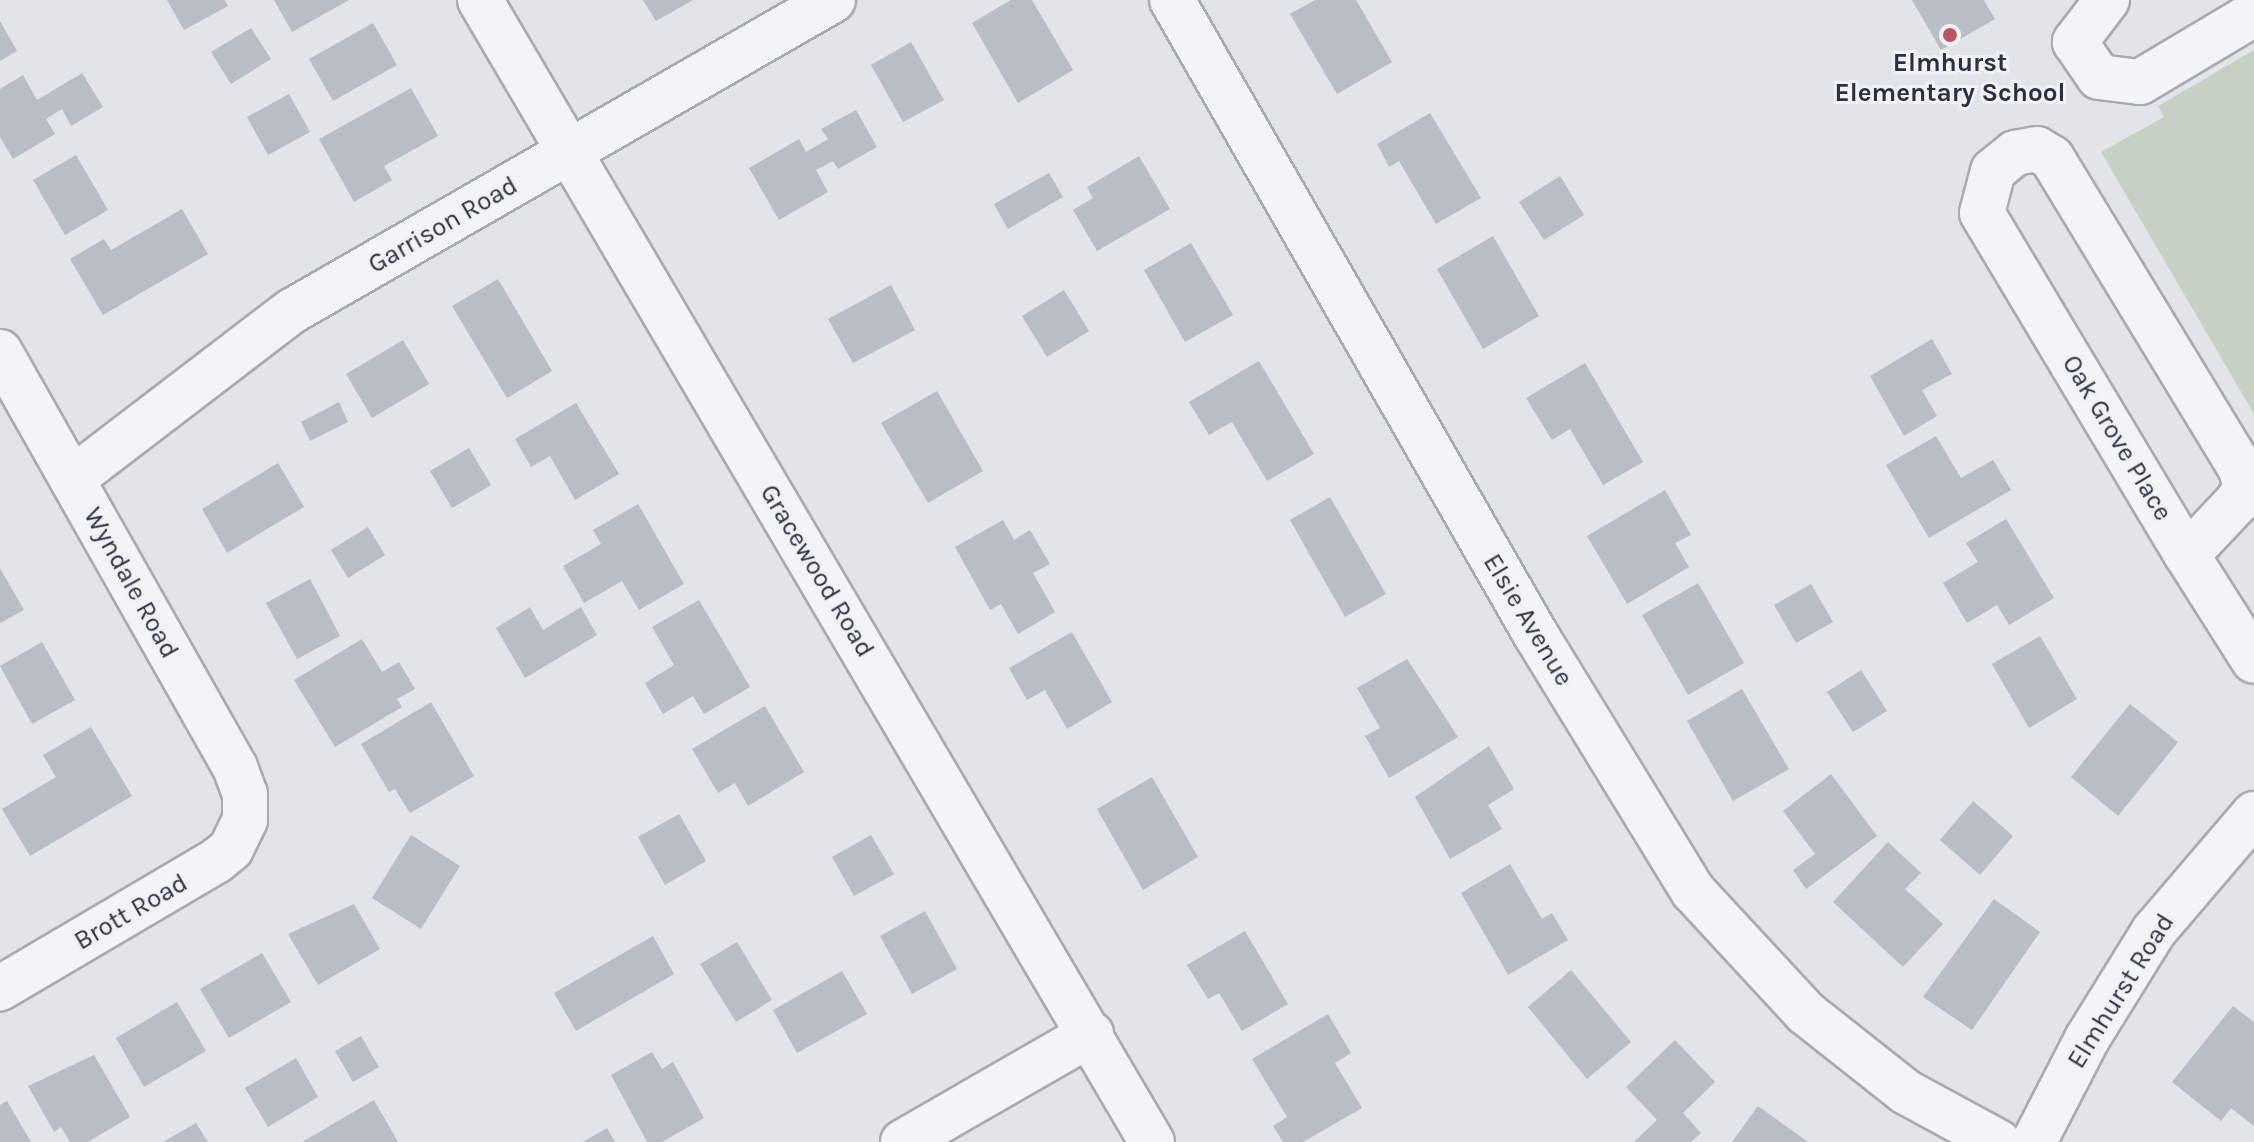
<!DOCTYPE html>
<style>
body{margin:0}
#map{position:relative;width:2254px;height:1142px;overflow:hidden;background:#e1e4e8;font-family:Karla,sans-serif}
div>[style]{position:absolute}
.green>*{inset:0;background:#c6d1c3}
.building>*{inset:0;background:#b9bdc4}
.roads{filter:drop-shadow(2px 0 #a7abb2) drop-shadow(-2px 0 #a7abb2) drop-shadow(0 2px #a7abb2) drop-shadow(0 -2px #a7abb2)}
.minor>*{height:44px;margin:-22px;padding:0 22px;transform-origin:22px;border-radius:22px;background:#f3f4f7}
.dots>*{width:22px;height:22px;translate:-50% -50%;box-sizing:border-box;border:4px solid #f0f2f6;border-radius:50%}
span{translate:-50% -50%;white-space:nowrap;text-align:center;line-height:1.15;-webkit-text-stroke:6px #f0f2f6;paint-order:stroke}
.poi-label{font-size:26px;color:#2b313e;font-weight:700}
.street-label{font-size:26px;color:#2b313e}
</style>
<div id="map">
<div class="green">
<i style="clip-path:polygon(2254px 50px,2254px 414px,2101px 152px,2164px 117px,2158px 106px)"></i>
</div>
<div class="building">
<i style="clip-path:polygon(167px 0,225px 0,228px 6px,184px 30px)"></i>
<i style="clip-path:polygon(274px 0,349px 0,292px 32px)"></i>
<i style="clip-path:polygon(643px 0,693px 0,656px 21px)"></i>
<i style="clip-path:polygon(1011px 0,1032px 0,1073px 70px,1018px 103px,972px 23px)"></i>
<i style="clip-path:polygon(1315px 0,1356px 0,1392px 62px,1337px 94px,1290px 14px)"></i>
<i style="clip-path:polygon(1912px 0,1984px 0,1995px 19px,1941px 50px)"></i>
<i style="clip-path:polygon(0 21px,17px 51px,0 61px)"></i>
<i style="clip-path:polygon(373px 23px,397px 65px,333px 101px,309px 59px)"></i>
<i style="clip-path:polygon(251px 28px,271px 59px,231px 84px,211px 52px)"></i>
<i style="clip-path:polygon(911px 42px,944px 100px,903px 122px,871px 65px)"></i>
<i style="clip-path:polygon(82px 73px,103px 107px,71px 126px,62px 109px,46px 119px,55px 134px,13px 159px,0 137px,0 89px,23px 75px,37px 100px)"></i>
<i style="clip-path:polygon(411px 88px,438px 136px,384px 166px,392px 180px,354px 202px,319px 139px)"></i>
<i style="clip-path:polygon(289px 94px,310px 132px,268px 155px,247px 117px)"></i>
<i style="clip-path:polygon(856px 110px,877px 147px,838px 169px,833px 161px,816px 170px,828px 192px,779px 220px,749px 168px,799px 139px,806px 152px,828px 139px,821px 129px)"></i>
<i style="clip-path:polygon(1430px 113px,1481px 198px,1436px 224px,1399px 161px,1389px 167px,1377px 144px)"></i>
<i style="clip-path:polygon(76px 155px,108px 210px,65px 235px,33px 180px)"></i>
<i style="clip-path:polygon(1139px 156px,1170px 209px,1097px 251px,1073px 210px,1093px 198px,1087px 187px)"></i>
<i style="clip-path:polygon(1049px 173px,1063px 197px,1008px 229px,994px 204px)"></i>
<i style="clip-path:polygon(1560px 176px,1584px 215px,1544px 240px,1519px 202px)"></i>
<i style="clip-path:polygon(182px 209px,208px 254px,103px 315px,70px 259px,104px 239px,111px 250px)"></i>
<i style="clip-path:polygon(1493px 236px,1539px 316px,1483px 349px,1437px 269px)"></i>
<i style="clip-path:polygon(1191px 243px,1233px 315px,1185px 342px,1144px 270px)"></i>
<i style="clip-path:polygon(498px 279px,552px 371px,507px 398px,452px 306px)"></i>
<i style="clip-path:polygon(891px 285px,915px 330px,853px 363px,828px 319px)"></i>
<i style="clip-path:polygon(1064px 290px,1089px 331px,1047px 357px,1022px 316px)"></i>
<i style="clip-path:polygon(1932px 339px,1952px 374px,1922px 390px,1937px 416px,1904px 436px,1870px 376px)"></i>
<i style="clip-path:polygon(403px 340px,429px 384px,372px 418px,346px 374px)"></i>
<i style="clip-path:polygon(1259px 361px,1314px 454px,1267px 481px,1232px 422px,1209px 435px,1189px 402px)"></i>
<i style="clip-path:polygon(1585px 363px,1643px 462px,1603px 485px,1570px 429px,1552px 440px,1526px 398px)"></i>
<i style="clip-path:polygon(937px 391px,983px 471px,928px 503px,881px 423px)"></i>
<i style="clip-path:polygon(339px 402px,348px 422px,310px 441px,301px 422px)"></i>
<i style="clip-path:polygon(576px 403px,619px 474px,575px 500px,550px 456px,531px 467px,515px 439px)"></i>
<i style="clip-path:polygon(1936px 436px,1961px 478px,1993px 460px,2011px 490px,1929px 538px,1886px 465px)"></i>
<i style="clip-path:polygon(469px 448px,491px 485px,452px 508px,430px 471px)"></i>
<i style="clip-path:polygon(278px 463px,304px 507px,227px 553px,202px 509px)"></i>
<i style="clip-path:polygon(1665px 490px,1691px 535px,1675px 543px,1689px 567px,1627px 604px,1587px 536px)"></i>
<i style="clip-path:polygon(1330px 497px,1386px 594px,1345px 617px,1290px 520px)"></i>
<i style="clip-path:polygon(638px 504px,684px 584px,639px 610px,622px 581px,584px 603px,563px 566px,601px 544px,593px 530px)"></i>
<i style="clip-path:polygon(2006px 519px,2054px 598px,2009px 625px,1997px 605px,1967px 623px,1943px 583px,1978px 562px,1966px 543px)"></i>
<i style="clip-path:polygon(1003px 520px,1014px 540px,1030px 530px,1050px 564px,1033px 573px,1055px 612px,1018px 634px,1001px 604px,990px 610px,955px 547px)"></i>
<i style="clip-path:polygon(368px 527px,385px 555px,348px 578px,331px 550px)"></i>
<i style="clip-path:polygon(0 568px,24px 610px,0 623px)"></i>
<i style="clip-path:polygon(310px 579px,340px 636px,297px 659px,266px 603px)"></i>
<i style="clip-path:polygon(1698px 583px,1744px 663px,1688px 695px,1642px 615px)"></i>
<i style="clip-path:polygon(1811px 584px,1833px 622px,1796px 643px,1774px 605px)"></i>
<i style="clip-path:polygon(699px 600px,750px 687px,704px 714px,693px 696px,663px 714px,645px 683px,674px 665px,652px 627px)"></i>
<i style="clip-path:polygon(530px 607px,543px 630px,581px 607px,597px 635px,525px 678px,496px 628px)"></i>
<i style="clip-path:polygon(1072px 632px,1112px 702px,1067px 729px,1045px 690px,1027px 700px,1009px 668px)"></i>
<i style="clip-path:polygon(2040px 636px,2077px 699px,2029px 728px,1992px 664px)"></i>
<i style="clip-path:polygon(362px 639px,382px 672px,399px 662px,415px 689px,397px 699px,402px 707px,335px 747px,294px 680px)"></i>
<i style="clip-path:polygon(42px 642px,75px 700px,32px 724px,0 666px)"></i>
<i style="clip-path:polygon(1407px 659px,1458px 737px,1389px 778px,1365px 736px,1380px 728px,1357px 688px)"></i>
<i style="clip-path:polygon(1861px 670px,1887px 711px,1853px 732px,1827px 692px)"></i>
<i style="clip-path:polygon(1742px 689px,1789px 769px,1733px 801px,1687px 721px)"></i>
<i style="clip-path:polygon(431px 702px,474px 776px,410px 813px,395px 789px,389px 792px,361px 744px)"></i>
<i style="clip-path:polygon(2130px 704px,2178px 742px,2118px 816px,2071px 777px)"></i>
<i style="clip-path:polygon(765px 706px,804px 772px,748px 806px,735px 783px,718px 793px,692px 749px)"></i>
<i style="clip-path:polygon(91px 727px,132px 796px,30px 856px,2px 809px,56px 777px,43px 755px)"></i>
<i style="clip-path:polygon(1489px 746px,1514px 789px,1488px 805px,1502px 829px,1450px 859px,1415px 797px)"></i>
<i style="clip-path:polygon(1831px 774px,1877px 836px,1806px 889px,1793px 870px,1815px 854px,1783px 811px)"></i>
<i style="clip-path:polygon(1152px 777px,1198px 857px,1143px 890px,1097px 809px)"></i>
<i style="clip-path:polygon(1973px 801px,2013px 836px,1980px 875px,1940px 840px)"></i>
<i style="clip-path:polygon(679px 814px,706px 861px,665px 885px,638px 837px)"></i>
<i style="clip-path:polygon(411px 835px,460px 866px,421px 929px,372px 898px)"></i>
<i style="clip-path:polygon(871px 835px,894px 874px,854px 896px,832px 857px)"></i>
<i style="clip-path:polygon(1888px 842px,1921px 873px,1905px 889px,1943px 924px,1903px 967px,1833px 902px)"></i>
<i style="clip-path:polygon(1510px 864px,1542px 919px,1552px 913px,1568px 940px,1508px 975px,1461px 893px)"></i>
<i style="clip-path:polygon(1994px 899px,2040px 932px,1972px 1030px,1923px 997px)"></i>
<i style="clip-path:polygon(354px 904px,380px 949px,318px 985px,288px 934px)"></i>
<i style="clip-path:polygon(925px 911px,957px 969px,912px 994px,880px 936px)"></i>
<i style="clip-path:polygon(1245px 931px,1288px 1004px,1242px 1031px,1219px 993px,1208px 999px,1187px 965px)"></i>
<i style="clip-path:polygon(653px 936px,674px 974px,576px 1031px,554px 993px)"></i>
<i style="clip-path:polygon(737px 942px,772px 1000px,736px 1022px,700px 964px)"></i>
<i style="clip-path:polygon(262px 953px,291px 1002px,229px 1038px,200px 989px)"></i>
<i style="clip-path:polygon(1571px 970px,1631px 1042px,1587px 1079px,1528px 1007px)"></i>
<i style="clip-path:polygon(842px 971px,867px 1014px,797px 1053px,773px 1010px)"></i>
<i style="clip-path:polygon(177px 1002px,206px 1051px,144px 1087px,116px 1038px)"></i>
<i style="clip-path:polygon(2233px 1006px,2254px 1022px,2254px 1126px,2231px 1108px,2221px 1121px,2172px 1082px)"></i>
<i style="clip-path:polygon(1328px 1014px,1351px 1053px,1335px 1063px,1362px 1108px,1303px 1142px,1283px 1142px,1273px 1126px,1287px 1117px,1252px 1059px)"></i>
<i style="clip-path:polygon(361px 1036px,379px 1067px,353px 1082px,335px 1051px)"></i>
<i style="clip-path:polygon(1675px 1040px,1715px 1082px,1683px 1113px,1701px 1133px,1691px 1142px,1634px 1142px,1657px 1120px,1626px 1087px)"></i>
<i style="clip-path:polygon(652px 1052px,662px 1069px,673px 1062px,704px 1118px,662px 1142px,647px 1142px,611px 1075px)"></i>
<i style="clip-path:polygon(94px 1055px,130px 1117px,88px 1142px,70px 1142px,61px 1127px,54px 1132px,28px 1086px)"></i>
<i style="clip-path:polygon(296px 1058px,318px 1097px,268px 1127px,245px 1088px)"></i>
<i style="clip-path:polygon(374px 1100px,398px 1142px,302px 1142px)"></i>
<i style="clip-path:polygon(7px 1101px,31px 1142px,0 1142px,0 1105px)"></i>
<i style="clip-path:polygon(1758px 1106px,1808px 1142px,1732px 1142px)"></i>
<i style="clip-path:polygon(196px 1123px,208px 1142px,163px 1142px)"></i>
<i style="clip-path:polygon(607px 1128px,615px 1142px,583px 1142px)"></i>
</div>
<div class="roads">
<div class="minor">
<i style="left:480px;top:0;width:1325px;rotate:59.53deg"></i>
<i style="left:1172px;top:0;width:732px;rotate:60.18deg"></i>
<i style="left:1536px;top:635px;width:300px;rotate:58.5deg"></i>
<i style="left:1693px;top:891px;width:166px;rotate:47.2deg"></i>
<i style="left:1806px;top:1013px;width:127px;rotate:38.3deg"></i>
<i style="left:1906px;top:1092px;width:105px;rotate:28.5deg"></i>
<i style="left:2107px;top:0;width:53px;rotate:127.3deg"></i>
<i style="left:2075px;top:42px;width:42px;rotate:55.6deg"></i>
<i style="left:2099px;top:77px;width:41px;rotate:7deg"></i>
<i style="left:2140px;top:82px;width:133px;rotate:-30.8deg"></i>
<i style="left:0;top:352px;width:477px;rotate:60.5deg"></i>
<i style="left:235px;top:767px;width:29px;rotate:70deg"></i>
<i style="left:245px;top:794px;width:26px;rotate:90deg"></i>
<i style="left:245px;top:820px;width:32px;rotate:116deg"></i>
<i style="left:231px;top:849px;width:19px;rotate:141deg"></i>
<i style="left:216px;top:861px;width:251px;rotate:149.5deg"></i>
<i style="left:72px;top:479px;width:277px;rotate:-37.4deg"></i>
<i style="left:292px;top:311px;width:624px;rotate:-29.89deg"></i>
<i style="left:2187px;top:555px;width:73px;rotate:-46.7deg"></i>
<i style="left:2237px;top:502px;width:17px;rotate:-57deg"></i>
<i style="left:2246px;top:488px;width:20px;rotate:-105deg"></i>
<i style="left:2241px;top:469px;width:364px;rotate:-121.3deg"></i>
<i style="left:2052px;top:158px;width:17px;rotate:-149deg"></i>
<i style="left:2037px;top:149px;width:22px;rotate:170deg"></i>
<i style="left:2015px;top:153px;width:28px;rotate:141deg"></i>
<i style="left:1993px;top:171px;width:43px;rotate:104.7deg"></i>
<i style="left:1982px;top:213px;width:399px;rotate:59.1deg"></i>
<i style="left:2187px;top:555px;width:125px;rotate:57.7deg"></i>
<i style="left:903px;top:1142px;width:217px;rotate:-29.9deg"></i>
<i style="left:2034px;top:1142px;width:116px;rotate:-62.8deg"></i>
<i style="left:2087px;top:1039px;width:127px;rotate:-58.2deg"></i>
<i style="left:2154px;top:931px;width:154px;rotate:-49.5deg"></i>
</div>
</div>
<div class="dots">
<i style="left:1950px;top:35px;background:#bf5460"></i>
</div>
<div class="poi-label">
<span style="left:1950px;top:78px">Elmhurst<br>Elementary School</span>
</div>
<div class="street-label">
<span style="left:443px;top:225px;rotate:-30deg">Garrison Road</span>
<span style="left:2117px;top:438px;rotate:59deg">Oak Grove Place</span>
<span style="left:817px;top:571px;rotate:59deg">Gracewood Road</span>
<span style="left:131px;top:583px;rotate:61deg">Wyndale Road</span>
<span style="left:1528px;top:620px;rotate:59deg">Elsie Avenue</span>
<span style="left:131px;top:912px;rotate:-30deg">Brott Road</span>
<span style="left:2121px;top:991px;rotate:-58deg">Elmhurst Road</span>
</div>
</div>
